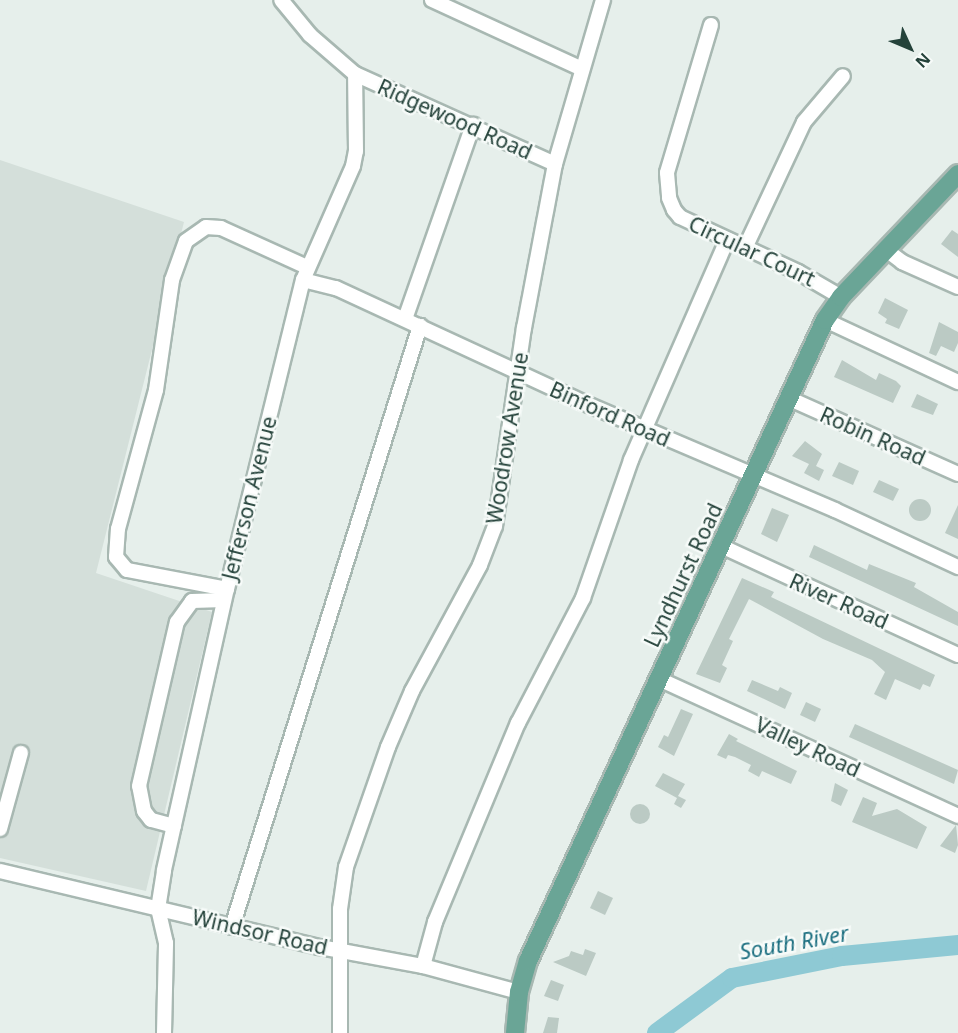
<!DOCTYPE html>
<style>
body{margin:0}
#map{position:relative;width:958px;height:1033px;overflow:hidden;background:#e6efeb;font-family:"Noto Sans",sans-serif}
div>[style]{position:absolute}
.built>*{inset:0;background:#d4dfda}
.river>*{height:20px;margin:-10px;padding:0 10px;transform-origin:10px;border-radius:10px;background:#8ec9d4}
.building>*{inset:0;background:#bbcac4}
.round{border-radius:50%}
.roads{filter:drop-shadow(2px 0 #a8b8b2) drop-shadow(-2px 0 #a8b8b2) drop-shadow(0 2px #a8b8b2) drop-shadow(0 -2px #a8b8b2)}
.minor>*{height:14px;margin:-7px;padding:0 7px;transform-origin:7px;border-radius:7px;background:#fff}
.major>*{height:18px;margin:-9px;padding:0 9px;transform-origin:9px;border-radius:9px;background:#6aa596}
span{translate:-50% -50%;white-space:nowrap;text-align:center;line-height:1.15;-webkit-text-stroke:5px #f7fbf9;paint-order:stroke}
.street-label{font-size:21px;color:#24423a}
.water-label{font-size:22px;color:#1c6f80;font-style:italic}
.north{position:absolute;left:880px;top:18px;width:60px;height:60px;-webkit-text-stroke:4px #f7fbf9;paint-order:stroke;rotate:134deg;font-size:16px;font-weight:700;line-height:24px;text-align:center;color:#24423a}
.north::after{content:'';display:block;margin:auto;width:21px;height:27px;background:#24423a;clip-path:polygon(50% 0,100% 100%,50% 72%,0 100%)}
</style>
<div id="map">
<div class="built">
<i style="clip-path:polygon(0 160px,184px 222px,96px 573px,212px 612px,146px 891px,0 858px)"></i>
</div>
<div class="river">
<i style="left:657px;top:1033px;width:93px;rotate:-36.3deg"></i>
<i style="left:732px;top:978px;width:112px;rotate:-11.3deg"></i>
<i style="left:842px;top:956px;width:117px;rotate:-5.4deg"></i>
</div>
<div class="building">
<i style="clip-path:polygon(952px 230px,958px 234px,958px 257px,941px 244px)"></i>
<i style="clip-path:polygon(885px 298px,908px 310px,899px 329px,885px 323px,887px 319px,878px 313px)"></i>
<i style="clip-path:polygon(939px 322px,958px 332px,958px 343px,954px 352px,941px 346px,936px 356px,929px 353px)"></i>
<i style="clip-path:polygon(842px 360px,876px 380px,879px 373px,896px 381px,901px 386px,893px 403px,834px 377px)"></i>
<i style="clip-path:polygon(917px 394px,938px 404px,933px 415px,911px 407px)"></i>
<i style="clip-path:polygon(805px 441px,822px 454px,816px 466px,824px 470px,819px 481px,804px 473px,809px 464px,792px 456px)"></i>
<i style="clip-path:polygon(839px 462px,859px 471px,853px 485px,832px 476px)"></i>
<i style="clip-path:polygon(879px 480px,899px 489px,893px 501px,873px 492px)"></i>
<i class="round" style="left:909px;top:499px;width:22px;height:22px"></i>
<i style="clip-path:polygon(958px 505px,958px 539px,945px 533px)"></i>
<i style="clip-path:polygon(772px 508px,789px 515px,777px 542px,761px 534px)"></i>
<i style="clip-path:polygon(814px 545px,867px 570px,869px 564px,916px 583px,914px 587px,958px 612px,958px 626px,809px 557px)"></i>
<i style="clip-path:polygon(742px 578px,774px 592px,771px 597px,935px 675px,930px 687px,923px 684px,920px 690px,895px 679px,886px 700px,874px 694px,885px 672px,872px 660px,823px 639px,749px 599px,729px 639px,733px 641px,722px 665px,727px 668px,720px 683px,696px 674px)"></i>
<i style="clip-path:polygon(752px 680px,778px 691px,780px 687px,792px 693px,785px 709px,747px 691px)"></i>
<i style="clip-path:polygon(806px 702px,821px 709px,815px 722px,800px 715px)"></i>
<i style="clip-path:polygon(681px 709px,693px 714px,674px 756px,658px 747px,664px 735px,668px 737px)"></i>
<i style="clip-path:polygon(855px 724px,958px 770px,954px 784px,849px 737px)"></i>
<i style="clip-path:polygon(729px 734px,738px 739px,736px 741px,797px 771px,791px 784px,762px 771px,759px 777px,748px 771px,751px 765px,735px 757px,728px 755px,726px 759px,717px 755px)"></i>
<i style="clip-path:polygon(663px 773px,685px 784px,678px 796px,686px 800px,681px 808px,674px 804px,677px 798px,655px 786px)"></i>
<i style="clip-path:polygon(835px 783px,848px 790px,841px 806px,831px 801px)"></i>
<i style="clip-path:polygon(863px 797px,877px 803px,872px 816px,897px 809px,927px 827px,917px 849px,852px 822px)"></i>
<i class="round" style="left:630px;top:804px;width:20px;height:20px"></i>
<i style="clip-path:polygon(956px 825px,958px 845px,955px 853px,940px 846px)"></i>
<i style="clip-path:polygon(598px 891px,613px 898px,605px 915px,590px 908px)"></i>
<i style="clip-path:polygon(585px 949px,596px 953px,586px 976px,553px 962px,569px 956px,571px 951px,583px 955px)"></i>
<i style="clip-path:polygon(551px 980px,564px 985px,558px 1001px,544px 996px)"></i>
<i style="clip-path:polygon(548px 1017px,559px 1018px,557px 1033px,543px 1033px)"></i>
</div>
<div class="roads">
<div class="minor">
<i style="left:432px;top:0;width:165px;rotate:24.7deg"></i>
<i style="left:711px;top:25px;width:154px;rotate:106.6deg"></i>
<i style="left:667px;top:173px;width:25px;rotate:85deg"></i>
<i style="left:669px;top:198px;width:13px;rotate:67deg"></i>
<i style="left:674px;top:210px;width:9px;rotate:49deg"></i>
<i style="left:680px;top:217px;width:130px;rotate:25deg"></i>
<i style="left:798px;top:272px;width:50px;rotate:30.2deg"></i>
<i style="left:355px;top:74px;width:219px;rotate:24.2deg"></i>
<i style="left:745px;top:248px;width:139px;rotate:-64.9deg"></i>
<i style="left:804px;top:122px;width:60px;rotate:-49.7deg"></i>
<i style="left:885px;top:249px;width:21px;rotate:37deg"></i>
<i style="left:902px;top:262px;width:61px;rotate:24.1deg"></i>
<i style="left:303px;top:280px;width:34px;rotate:14deg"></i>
<i style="left:336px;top:288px;width:279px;rotate:24.8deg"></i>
<i style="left:589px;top:405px;width:267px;rotate:23.1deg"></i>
<i style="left:835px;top:510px;width:136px;rotate:24.9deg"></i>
<i style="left:405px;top:319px;width:206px;rotate:-70.7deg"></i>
<i style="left:825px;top:320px;width:147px;rotate:25deg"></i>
<i style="left:788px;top:398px;width:186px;rotate:24.1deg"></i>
<i style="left:721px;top:546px;width:261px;rotate:24.7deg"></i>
<i style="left:227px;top:589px;width:102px;rotate:-169.2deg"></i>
<i style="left:127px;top:570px;width:17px;rotate:-130deg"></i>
<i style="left:116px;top:557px;width:28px;rotate:-86deg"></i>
<i style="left:118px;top:529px;width:144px;rotate:-74.7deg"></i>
<i style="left:156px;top:390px;width:111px;rotate:-81.7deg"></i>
<i style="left:172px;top:280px;width:41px;rotate:-70.3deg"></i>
<i style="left:186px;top:241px;width:24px;rotate:-35deg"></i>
<i style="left:206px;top:227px;width:15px;rotate:4deg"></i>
<i style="left:221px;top:228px;width:94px;rotate:24.4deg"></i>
<i style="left:659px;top:679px;width:329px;rotate:24.6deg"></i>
<i style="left:174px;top:826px;width:24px;rotate:-165deg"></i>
<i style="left:151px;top:820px;width:11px;rotate:-128deg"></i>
<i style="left:144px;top:811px;width:25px;rotate:-101deg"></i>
<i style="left:139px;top:786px;width:168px;rotate:-77deg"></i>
<i style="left:177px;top:622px;width:26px;rotate:-54deg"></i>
<i style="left:192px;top:601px;width:32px;rotate:-2deg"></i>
<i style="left:0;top:829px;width:79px;rotate:-74.6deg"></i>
<i style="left:0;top:871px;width:329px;rotate:13.4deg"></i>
<i style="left:320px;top:947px;width:105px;rotate:10.5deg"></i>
<i style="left:423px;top:966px;width:99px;rotate:15.2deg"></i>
<i style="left:232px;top:927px;width:630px;rotate:-72.63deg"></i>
<i style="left:423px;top:966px;width:46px;rotate:-74.7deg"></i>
<i style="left:435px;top:922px;width:216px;rotate:-67.4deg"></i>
<i style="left:518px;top:723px;width:141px;rotate:-62.5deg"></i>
<i style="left:583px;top:598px;width:146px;rotate:-70.8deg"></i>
<i style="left:631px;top:460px;width:240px;rotate:-66.4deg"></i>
<i style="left:164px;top:1033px;width:90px;rotate:-88.7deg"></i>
<i style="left:166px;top:943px;width:35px;rotate:-103deg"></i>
<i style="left:158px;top:909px;width:39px;rotate:-81deg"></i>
<i style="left:164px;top:870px;width:288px;rotate:-77.4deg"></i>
<i style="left:227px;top:589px;width:318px;rotate:-76.2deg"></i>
<i style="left:303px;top:280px;width:124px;rotate:-66.3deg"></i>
<i style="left:353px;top:166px;width:15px;rotate:-79deg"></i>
<i style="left:356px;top:151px;width:77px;rotate:-90.7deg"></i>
<i style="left:355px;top:74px;width:60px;rotate:-139.1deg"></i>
<i style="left:310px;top:35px;width:45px;rotate:-129.6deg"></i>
<i style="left:340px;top:1033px;width:124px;rotate:-90deg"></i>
<i style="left:340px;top:909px;width:42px;rotate:-81.9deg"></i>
<i style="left:346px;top:867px;width:127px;rotate:-70.7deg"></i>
<i style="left:388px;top:747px;width:61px;rotate:-66.8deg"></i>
<i style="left:412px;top:691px;width:143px;rotate:-61.6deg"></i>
<i style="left:480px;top:565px;width:42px;rotate:-69deg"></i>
<i style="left:495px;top:526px;width:200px;rotate:-81.7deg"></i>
<i style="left:524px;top:328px;width:167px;rotate:-79.3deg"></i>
<i style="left:555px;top:164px;width:171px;rotate:-73.7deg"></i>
</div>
<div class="major">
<i style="left:515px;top:1033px;width:41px;rotate:-84.4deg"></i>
<i style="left:519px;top:992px;width:32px;rotate:-74deg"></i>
<i style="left:528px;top:961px;width:706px;rotate:-65.14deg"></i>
<i style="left:825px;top:320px;width:28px;rotate:-55deg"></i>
<i style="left:841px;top:297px;width:170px;rotate:-46.4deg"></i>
</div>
</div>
<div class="street-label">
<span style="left:455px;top:119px;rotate:24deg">Ridgewood Road</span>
<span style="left:752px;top:251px;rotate:25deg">Circular Court</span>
<span style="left:610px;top:414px;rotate:24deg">Binford Road</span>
<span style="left:873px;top:436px;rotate:24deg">Robin Road</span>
<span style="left:507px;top:438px;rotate:-81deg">Woodrow Avenue</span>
<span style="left:249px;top:498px;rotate:-76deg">Jefferson Avenue</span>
<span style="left:683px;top:575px;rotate:-65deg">Lyndhurst Road</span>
<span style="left:839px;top:601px;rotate:24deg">River Road</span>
<span style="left:808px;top:747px;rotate:25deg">Valley Road</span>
<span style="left:260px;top:932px;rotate:13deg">Windsor Road</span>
</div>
<div class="water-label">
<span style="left:794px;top:942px;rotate:-10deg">South River</span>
</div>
<div class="north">N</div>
</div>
